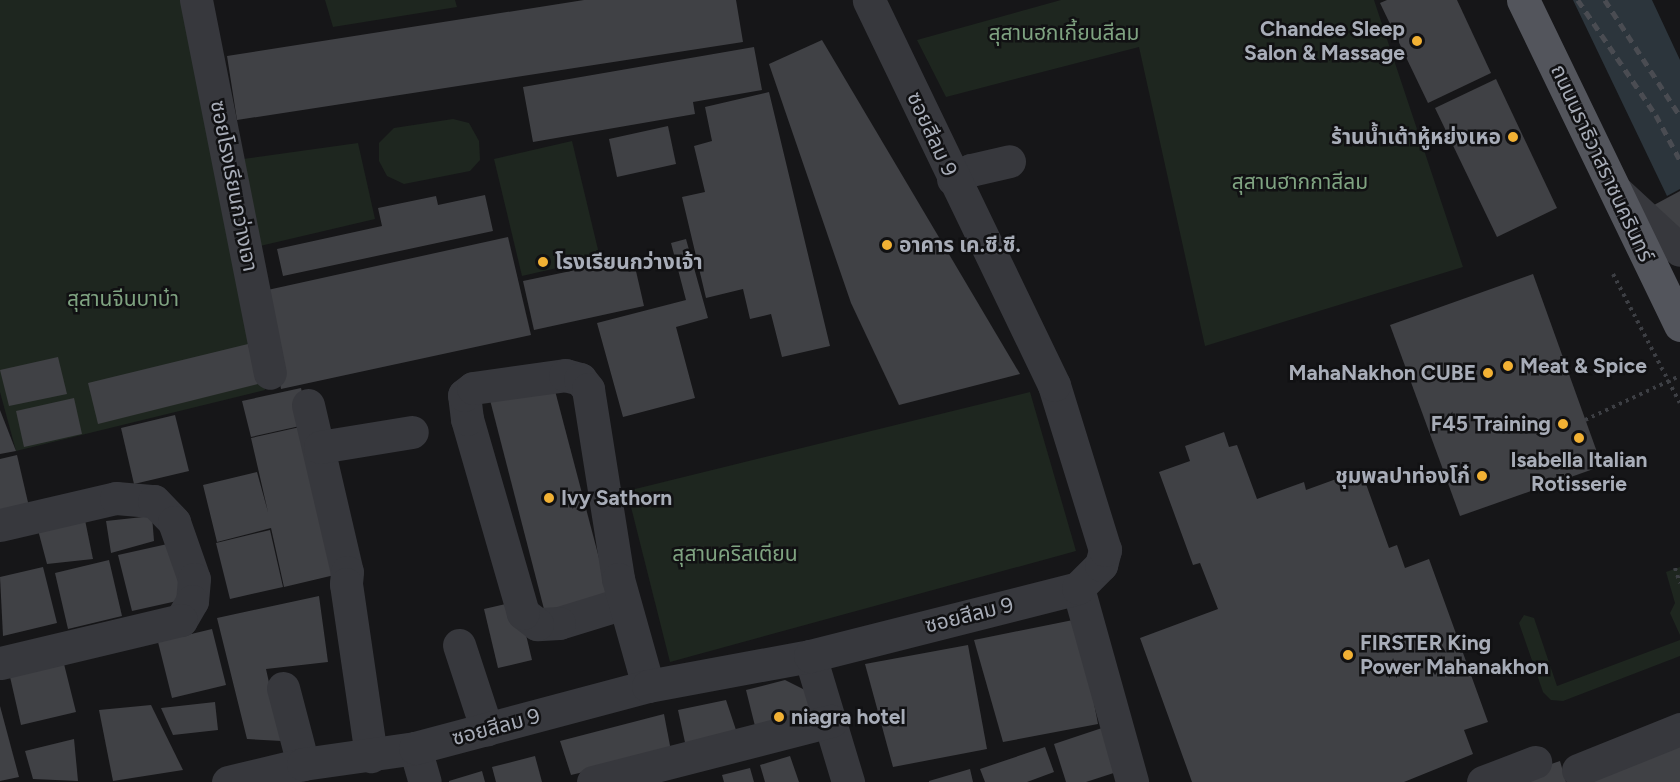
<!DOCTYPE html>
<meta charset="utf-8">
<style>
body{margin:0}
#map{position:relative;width:1680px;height:782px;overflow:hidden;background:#161618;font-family:Figtree,"Noto Sans Thai",sans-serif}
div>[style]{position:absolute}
.green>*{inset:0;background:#1e261f}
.water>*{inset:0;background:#2c353c}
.building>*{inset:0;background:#404145}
.path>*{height:4px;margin-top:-2px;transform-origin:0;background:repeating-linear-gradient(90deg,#3d3f44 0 3px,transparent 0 7.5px)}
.minor>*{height:33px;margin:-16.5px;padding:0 16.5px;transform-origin:16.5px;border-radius:16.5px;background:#37383d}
.major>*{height:33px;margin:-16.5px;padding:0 16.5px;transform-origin:16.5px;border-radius:16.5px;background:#53555c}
.rail>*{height:4.5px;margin-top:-2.25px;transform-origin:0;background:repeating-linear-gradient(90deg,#4a4c52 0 8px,transparent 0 14px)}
.dots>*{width:16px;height:16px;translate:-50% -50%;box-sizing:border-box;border:3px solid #111113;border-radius:50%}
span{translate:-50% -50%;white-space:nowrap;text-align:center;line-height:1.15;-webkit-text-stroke:5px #111113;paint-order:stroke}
.poi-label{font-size:21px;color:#a8adb8;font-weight:700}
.right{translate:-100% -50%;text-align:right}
.left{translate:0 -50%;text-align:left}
.park-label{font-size:21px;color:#7fa381}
.street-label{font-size:21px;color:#a8adb8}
</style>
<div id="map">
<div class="green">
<i style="clip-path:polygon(0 0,188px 0,265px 390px,16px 451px,0 392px)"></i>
<i style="clip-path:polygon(325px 0,455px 0,457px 7px,333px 27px)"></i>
<i style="clip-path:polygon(1061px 0,1374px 0,1463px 267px,1205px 346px,1139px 47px,946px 97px,917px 40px)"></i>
<i style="clip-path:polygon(453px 119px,469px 123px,479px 141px,480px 160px,470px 171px,404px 184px,387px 176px,379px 161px,379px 143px,394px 128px)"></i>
<i style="clip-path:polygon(572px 141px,600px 258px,522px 276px,494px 159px)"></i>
<i style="clip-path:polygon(358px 143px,375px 219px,260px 246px,243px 159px)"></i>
<i style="clip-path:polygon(1030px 392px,1076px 551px,670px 662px,627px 491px)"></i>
<i style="clip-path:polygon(1680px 567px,1680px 635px,1670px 613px,1675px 603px,1666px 572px)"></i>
<i style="clip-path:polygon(1524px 615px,1534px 618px,1557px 686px,1680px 640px,1680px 656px,1563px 701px,1551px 700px,1543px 692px,1519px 623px)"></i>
</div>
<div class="water">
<i style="clip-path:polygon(1573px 0,1652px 0,1680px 60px,1680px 189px,1667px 196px)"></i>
</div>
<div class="building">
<i style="clip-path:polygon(584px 0,736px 0,743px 42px,237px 120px,227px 56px)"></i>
<i style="clip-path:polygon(1387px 0,1457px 0,1491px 73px,1428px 103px,1380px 3px)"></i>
<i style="clip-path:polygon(822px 40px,1020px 374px,899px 405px,851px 303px,769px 64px)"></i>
<i style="clip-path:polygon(754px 47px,762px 90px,693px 102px,695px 114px,533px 142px,523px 87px)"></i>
<i style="clip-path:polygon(1496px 79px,1557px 208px,1497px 237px,1435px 108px)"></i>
<i style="clip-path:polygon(769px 92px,830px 346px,782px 357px,771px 314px,750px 319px,743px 289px,706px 298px,682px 197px,705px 192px,694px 146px,712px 141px,705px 107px)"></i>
<i style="clip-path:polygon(668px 126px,676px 164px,617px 177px,609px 139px)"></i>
<i style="clip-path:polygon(1680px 191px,1680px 257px,1654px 205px)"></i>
<i style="clip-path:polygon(485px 195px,493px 231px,283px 276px,277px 249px,382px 226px,378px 208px,436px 196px,438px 205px)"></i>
<i style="clip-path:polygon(508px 237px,531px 335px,281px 389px,263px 291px)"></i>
<i style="clip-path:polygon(686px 239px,708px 318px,676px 327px,695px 398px,623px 417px,597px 323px,686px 300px,671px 243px)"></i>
<i style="clip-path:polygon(633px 258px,644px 306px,534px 330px,523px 281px)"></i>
<i style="clip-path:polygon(1533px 274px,1602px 466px,1460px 516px,1390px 325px)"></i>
<i style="clip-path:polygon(248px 344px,258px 384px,98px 424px,88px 383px)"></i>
<i style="clip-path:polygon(58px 357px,67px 394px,9px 406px,0 370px)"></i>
<i style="clip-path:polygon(553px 383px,609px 596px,545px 613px,490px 400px)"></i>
<i style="clip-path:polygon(301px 388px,309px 424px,251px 437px,242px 401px)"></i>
<i style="clip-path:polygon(74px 398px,82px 434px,24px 447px,16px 411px)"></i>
<i style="clip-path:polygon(0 410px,16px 451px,0 454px)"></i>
<i style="clip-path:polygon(175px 415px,189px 471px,134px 484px,121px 428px)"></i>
<i style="clip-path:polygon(309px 425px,343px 573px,284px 587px,271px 528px,217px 542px,203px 485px,257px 472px,268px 512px,251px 438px)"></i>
<i style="clip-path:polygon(1224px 432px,1229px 447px,1237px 445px,1257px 499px,1304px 482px,1306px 490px,1361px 470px,1389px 548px,1397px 545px,1405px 568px,1429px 559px,1488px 722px,1464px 730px,1473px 754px,1404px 782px,1192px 782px,1140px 638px,1218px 609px,1200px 563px,1193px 565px,1159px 472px,1190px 461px,1185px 446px)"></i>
<i style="clip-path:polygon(17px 455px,30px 511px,0 518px,0 459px)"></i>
<i style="clip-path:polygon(152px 516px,154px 541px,111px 553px,106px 521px)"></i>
<i style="clip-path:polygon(85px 520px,93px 559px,47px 564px,38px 530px)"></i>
<i style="clip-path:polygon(270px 530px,283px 587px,230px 599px,216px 543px)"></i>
<i style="clip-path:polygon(172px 543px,186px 599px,132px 611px,118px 555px)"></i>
<i style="clip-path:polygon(109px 560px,122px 616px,68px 629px,55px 573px)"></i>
<i style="clip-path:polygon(43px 567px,57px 623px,3px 636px,0 577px)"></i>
<i style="clip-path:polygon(319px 596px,328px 662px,266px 669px,282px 741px,247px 739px,217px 618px)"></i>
<i style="clip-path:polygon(518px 601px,532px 660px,498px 668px,484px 609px)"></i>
<i style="clip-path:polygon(1078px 619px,1098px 724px,1003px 742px,974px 640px)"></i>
<i style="clip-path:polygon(212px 629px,226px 685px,172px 698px,158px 642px)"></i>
<i style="clip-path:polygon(968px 645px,987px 749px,893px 767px,865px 664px)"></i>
<i style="clip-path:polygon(62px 656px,76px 712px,21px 725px,8px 668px)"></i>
<i style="clip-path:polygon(785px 680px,811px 693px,818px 719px,757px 734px,746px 690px)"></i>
<i style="clip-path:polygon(726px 700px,737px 733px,686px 747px,678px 710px)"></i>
<i style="clip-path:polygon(215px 702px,218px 730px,173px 735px,161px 708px)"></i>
<i style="clip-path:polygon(151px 705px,183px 770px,113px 781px,99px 710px)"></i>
<i style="clip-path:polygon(0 706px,19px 777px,0 781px)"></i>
<i style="clip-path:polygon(664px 714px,671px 751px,571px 775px,560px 741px)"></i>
<i style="clip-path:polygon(1111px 725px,1126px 769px,1086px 782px,1066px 782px,1054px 744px)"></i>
<i style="clip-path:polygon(74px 739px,78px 781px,33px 779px,25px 751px)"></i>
<i style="clip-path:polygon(1680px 743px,1680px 782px,1580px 782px)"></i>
<i style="clip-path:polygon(1045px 747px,1054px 772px,1027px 782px,985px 782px,980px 769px)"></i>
<i style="clip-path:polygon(535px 756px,542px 782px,496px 782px,492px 767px)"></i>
<i style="clip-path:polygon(790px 756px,799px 782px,765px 782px,760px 765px)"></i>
<i style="clip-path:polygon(1560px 761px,1566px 782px,1508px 782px,1507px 779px)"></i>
<i style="clip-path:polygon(750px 768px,754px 782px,724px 782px,722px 775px)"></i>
<i style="clip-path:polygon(970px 769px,973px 782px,929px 782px,929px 781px)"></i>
<i style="clip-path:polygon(482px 771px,485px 782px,449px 782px,449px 781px)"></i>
</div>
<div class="path">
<i style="left:1613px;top:274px;width:145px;rotate:62.6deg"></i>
<i style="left:1585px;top:420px;width:105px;rotate:-24.9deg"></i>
<i style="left:1675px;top:568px;width:16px;rotate:72deg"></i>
</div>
<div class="minor">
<i style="left:196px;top:0;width:380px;rotate:78.8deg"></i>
<i style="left:953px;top:179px;width:20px;rotate:-27deg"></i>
<i style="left:971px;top:170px;width:39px;rotate:-13deg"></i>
<i style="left:1618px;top:193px;width:84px;rotate:42.6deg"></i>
<i style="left:308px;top:405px;width:171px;rotate:76.9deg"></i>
<i style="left:347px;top:572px;width:12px;rotate:95deg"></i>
<i style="left:346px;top:584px;width:174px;rotate:81.7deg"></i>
<i style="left:320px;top:447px;width:93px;rotate:-9.3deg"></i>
<i style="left:0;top:525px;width:119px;rotate:-13.1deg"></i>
<i style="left:116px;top:498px;width:38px;rotate:5deg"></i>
<i style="left:154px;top:501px;width:29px;rotate:46deg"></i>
<i style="left:174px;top:522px;width:60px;rotate:70.7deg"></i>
<i style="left:194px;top:579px;width:22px;rotate:95deg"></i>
<i style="left:192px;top:601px;width:22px;rotate:120deg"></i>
<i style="left:181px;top:620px;width:186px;rotate:166.6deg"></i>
<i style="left:1078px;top:588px;width:201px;rotate:74.4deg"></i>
<i style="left:624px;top:603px;width:68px;rotate:162.9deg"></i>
<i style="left:559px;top:623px;width:22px;rotate:177deg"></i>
<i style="left:537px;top:624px;width:18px;rotate:-142deg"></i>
<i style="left:523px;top:613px;width:202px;rotate:-106.1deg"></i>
<i style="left:467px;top:419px;width:24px;rotate:-97deg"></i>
<i style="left:464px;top:395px;width:11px;rotate:-38deg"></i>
<i style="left:473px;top:388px;width:93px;rotate:-8deg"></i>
<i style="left:565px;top:375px;width:16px;rotate:15deg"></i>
<i style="left:580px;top:379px;width:13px;rotate:51deg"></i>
<i style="left:588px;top:389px;width:192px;rotate:81deg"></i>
<i style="left:618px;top:579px;width:111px;rotate:74.3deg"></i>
<i style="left:459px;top:645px;width:89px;rotate:71.8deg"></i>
<i style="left:810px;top:656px;width:132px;rotate:73.2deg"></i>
<i style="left:283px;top:688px;width:79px;rotate:75.3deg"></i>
<i style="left:415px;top:748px;width:35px;rotate:74deg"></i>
<i style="left:1578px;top:770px;width:110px;rotate:-21.9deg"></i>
<i style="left:228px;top:782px;width:77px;rotate:-13.5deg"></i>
<i style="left:303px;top:764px;width:113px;rotate:-8.1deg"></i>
<i style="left:415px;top:748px;width:241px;rotate:-14.9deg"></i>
<i style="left:648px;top:686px;width:165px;rotate:-10.5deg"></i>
<i style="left:810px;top:656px;width:276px;rotate:-14.2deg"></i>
<i style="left:1078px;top:588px;width:33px;rotate:-45deg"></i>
<i style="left:1101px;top:565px;width:16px;rotate:-75deg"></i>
<i style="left:1105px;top:550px;width:173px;rotate:-107.2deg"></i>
<i style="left:1054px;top:385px;width:427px;rotate:-115.7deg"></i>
<i style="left:593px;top:782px;width:246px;rotate:-14.4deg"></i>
<i style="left:1483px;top:782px;width:56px;rotate:-21deg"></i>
</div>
<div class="major">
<i style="left:1523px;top:0;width:361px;rotate:64.2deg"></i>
</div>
<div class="rail">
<i style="left:1578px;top:0;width:139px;rotate:55.9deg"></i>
<i style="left:1656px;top:115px;width:51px;rotate:61.9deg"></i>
<i style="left:1605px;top:0;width:138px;rotate:57.1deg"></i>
</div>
<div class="dots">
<i style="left:1417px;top:41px;background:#f2b134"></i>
<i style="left:1513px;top:137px;background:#f2b134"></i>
<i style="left:887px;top:245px;background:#f2b134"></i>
<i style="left:543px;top:262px;background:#f2b134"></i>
<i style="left:1508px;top:366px;background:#f2b134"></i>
<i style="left:1488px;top:373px;background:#f2b134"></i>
<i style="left:1563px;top:424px;background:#f2b134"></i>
<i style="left:1579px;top:438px;background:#f2b134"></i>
<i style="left:1482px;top:476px;background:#f2b134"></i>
<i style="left:549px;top:498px;background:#f2b134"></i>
<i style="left:1348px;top:655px;background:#f2b134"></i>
<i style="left:779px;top:717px;background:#f2b134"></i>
</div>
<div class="poi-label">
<span class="right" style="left:1405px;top:41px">Chandee Sleep<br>Salon &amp; Massage</span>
<span class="right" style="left:1501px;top:137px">ร้านน้ำเต้าหู้หย่งเหอ</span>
<span class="left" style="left:899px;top:245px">อาคาร เค.ซี.ซี.</span>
<span class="left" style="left:555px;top:262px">โรงเรียนกว่างเจ้า</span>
<span class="left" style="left:1520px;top:366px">Meat &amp; Spice</span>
<span class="right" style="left:1476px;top:373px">MahaNakhon CUBE</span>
<span class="right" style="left:1551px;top:424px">F45 Training</span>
<span style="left:1579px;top:472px">Isabella Italian<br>Rotisserie</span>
<span class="right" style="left:1470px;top:476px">ชุมพลปาท่องโก๋</span>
<span class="left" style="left:561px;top:498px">Ivy Sathorn</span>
<span class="left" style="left:1360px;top:655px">FIRSTER King<br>Power Mahanakhon</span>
<span class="left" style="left:791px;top:717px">niagra hotel</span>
</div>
<div class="park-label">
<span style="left:1064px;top:33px">สุสานฮกเกี้ยนสีลม</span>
<span style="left:1300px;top:182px">สุสานฮากกาสีลม</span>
<span style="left:123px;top:299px">สุสานจีนบาบ๋า</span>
<span style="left:735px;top:554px">สุสานคริสเตียน</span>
</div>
<div class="street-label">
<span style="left:932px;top:134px;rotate:65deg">ซอยสีลม 9</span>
<span style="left:1602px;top:163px;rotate:65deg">ถนนนราธิวาสราชนครินทร์</span>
<span style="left:234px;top:186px;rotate:79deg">ซอยโรงเรียนกว่างเจา</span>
<span style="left:969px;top:615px;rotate:-14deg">ซอยสีลม 9</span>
<span style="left:496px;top:727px;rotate:-15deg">ซอยสีลม 9</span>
</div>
</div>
